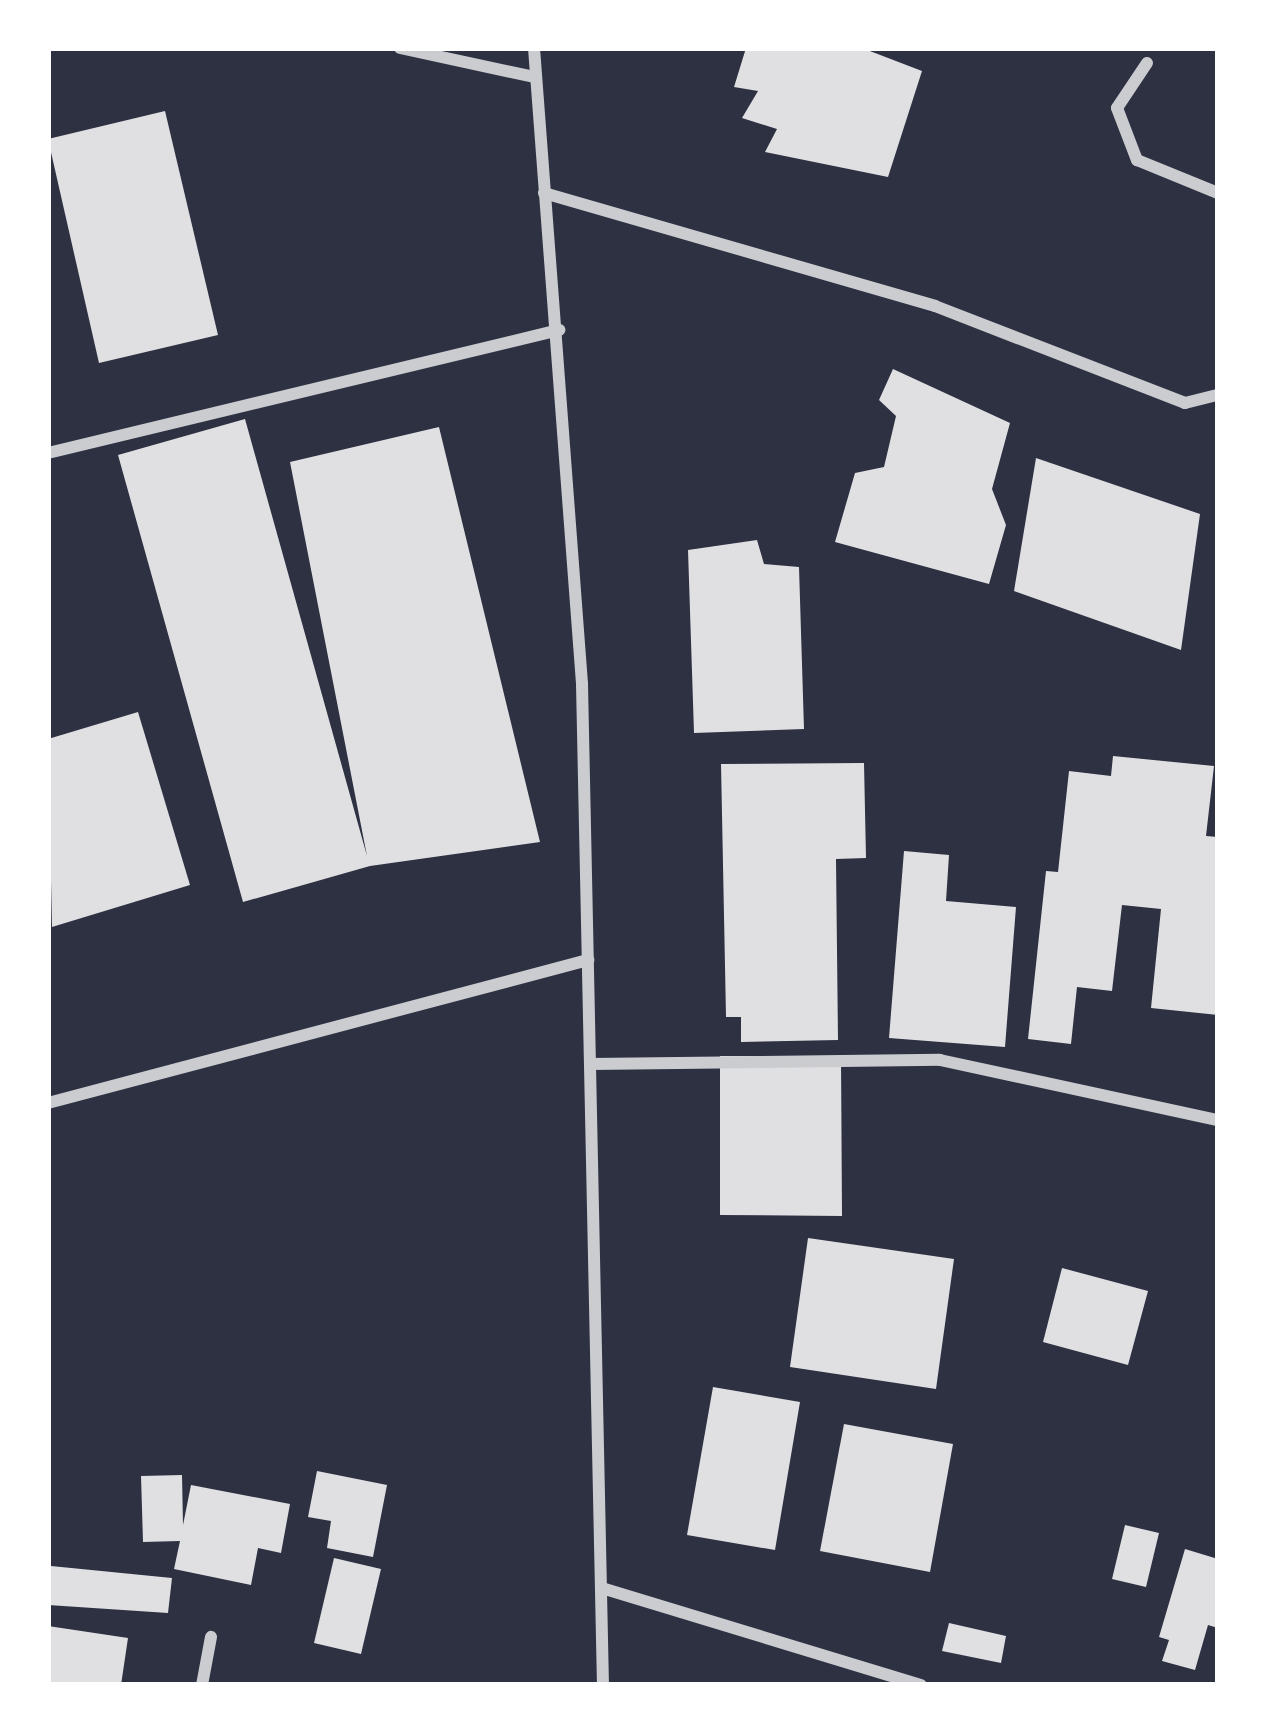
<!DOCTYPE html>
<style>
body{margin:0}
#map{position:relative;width:1266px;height:1733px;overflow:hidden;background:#2d3142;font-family:Ubuntu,sans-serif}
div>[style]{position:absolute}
.building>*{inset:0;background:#e0e0e3}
.minor>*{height:12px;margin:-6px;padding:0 6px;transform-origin:6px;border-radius:6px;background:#caccd0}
span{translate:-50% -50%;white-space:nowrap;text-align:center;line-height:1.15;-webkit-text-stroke:12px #fff;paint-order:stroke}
.frame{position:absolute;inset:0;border:51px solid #fff;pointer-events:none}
</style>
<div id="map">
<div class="building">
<i style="clip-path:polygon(746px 48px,862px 48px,922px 71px,888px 177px,765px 152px,777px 129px,742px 118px,758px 91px,734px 87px)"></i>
<i style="clip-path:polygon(165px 111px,218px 335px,99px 363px,48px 139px)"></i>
<i style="clip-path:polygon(893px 369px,1010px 423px,992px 489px,1006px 525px,989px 584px,835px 542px,855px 473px,884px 467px,896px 416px,879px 400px)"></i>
<i style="clip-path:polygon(245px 419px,367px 856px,290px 462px,439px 427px,540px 842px,370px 866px,243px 902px,118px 455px)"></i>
<i style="clip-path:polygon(1036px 458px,1200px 514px,1181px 650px,1014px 591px)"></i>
<i style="clip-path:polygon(757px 540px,764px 564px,799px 567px,804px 729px,694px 733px,688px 550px)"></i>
<i style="clip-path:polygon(138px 712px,190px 885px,52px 927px,48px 739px)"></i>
<i style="clip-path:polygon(1113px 756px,1214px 766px,1206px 836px,1218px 837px,1218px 1015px,1151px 1008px,1161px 909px,1122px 905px,1112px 991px,1077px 987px,1071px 1044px,1028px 1039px,1046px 871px,1058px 872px,1069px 771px,1111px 776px)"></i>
<i style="clip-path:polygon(864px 763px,866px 858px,836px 859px,838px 1040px,741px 1042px,741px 1017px,726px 1017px,721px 764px)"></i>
<i style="clip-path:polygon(904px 851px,949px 855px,946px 901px,1016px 907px,1005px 1047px,889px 1038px)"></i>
<i style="clip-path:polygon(720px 1056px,841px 1056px,842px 1216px,720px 1215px)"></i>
<i style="clip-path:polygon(808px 1238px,954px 1259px,936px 1389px,790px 1367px)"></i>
<i style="clip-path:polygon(1062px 1268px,1148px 1291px,1128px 1365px,1043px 1342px)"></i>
<i style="clip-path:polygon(713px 1387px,800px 1402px,775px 1550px,687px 1535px)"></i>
<i style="clip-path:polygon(844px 1424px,953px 1444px,930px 1572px,820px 1551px)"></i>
<i style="clip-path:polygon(317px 1471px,387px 1485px,373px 1557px,327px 1548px,331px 1521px,308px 1517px)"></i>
<i style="clip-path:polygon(182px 1475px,183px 1525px,191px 1485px,290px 1504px,281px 1553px,258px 1548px,251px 1585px,174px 1569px,180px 1541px,143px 1542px,141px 1476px)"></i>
<i style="clip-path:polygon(1125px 1525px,1159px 1533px,1146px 1587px,1112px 1579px)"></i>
<i style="clip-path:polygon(1185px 1549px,1218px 1559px,1218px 1628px,1208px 1625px,1195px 1670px,1162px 1661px,1169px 1640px,1159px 1637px)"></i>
<i style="clip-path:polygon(334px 1558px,381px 1569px,361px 1654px,314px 1643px)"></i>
<i style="clip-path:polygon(51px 1566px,172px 1578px,168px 1613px,48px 1605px)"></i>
<i style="clip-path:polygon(949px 1623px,1006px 1636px,1001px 1663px,942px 1651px)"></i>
<i style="clip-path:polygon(48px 1626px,128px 1638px,121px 1685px,48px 1685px)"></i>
</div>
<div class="minor">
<i style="left:400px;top:48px;width:137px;rotate:12.2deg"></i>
<i style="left:534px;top:48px;width:638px;rotate:85.68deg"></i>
<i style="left:582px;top:684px;width:1001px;rotate:88.8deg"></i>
<i style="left:1147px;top:63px;width:54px;rotate:123.7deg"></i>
<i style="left:1117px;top:108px;width:56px;rotate:69deg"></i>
<i style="left:1137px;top:160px;width:87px;rotate:22.2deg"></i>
<i style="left:544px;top:193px;width:407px;rotate:16.1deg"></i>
<i style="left:935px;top:306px;width:268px;rotate:21.2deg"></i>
<i style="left:1185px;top:403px;width:34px;rotate:-14deg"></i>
<i style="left:48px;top:453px;width:526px;rotate:-13.53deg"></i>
<i style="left:591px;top:1064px;width:349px;rotate:-0.7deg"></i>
<i style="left:940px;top:1060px;width:284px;rotate:12.2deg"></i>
<i style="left:48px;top:1103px;width:559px;rotate:-14.83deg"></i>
<i style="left:605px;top:1589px;width:330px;rotate:16.9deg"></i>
<i style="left:202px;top:1685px;width:49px;rotate:-79.4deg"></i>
</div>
<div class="frame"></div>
</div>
